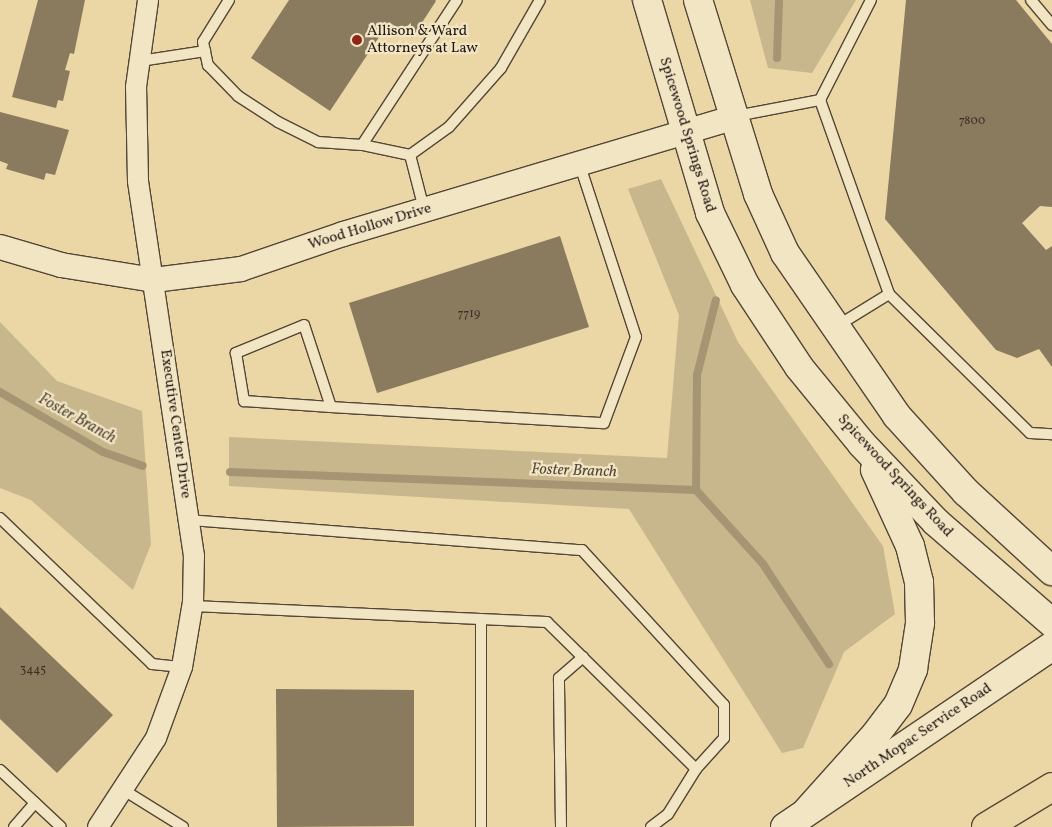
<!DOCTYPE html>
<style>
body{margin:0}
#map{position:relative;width:1052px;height:827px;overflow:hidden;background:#ead7a5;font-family:Vollkorn,serif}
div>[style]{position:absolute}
.green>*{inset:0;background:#c8b68c}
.stream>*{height:8px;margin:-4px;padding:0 4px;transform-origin:4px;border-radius:4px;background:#a69573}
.building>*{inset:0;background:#8a7a5e}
.roads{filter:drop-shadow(1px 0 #544637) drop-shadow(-1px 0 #544637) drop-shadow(0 1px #544637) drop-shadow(0 -1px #544637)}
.service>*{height:10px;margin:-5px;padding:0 5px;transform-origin:5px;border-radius:5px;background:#f1e5c4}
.minor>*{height:20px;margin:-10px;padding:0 10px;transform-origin:10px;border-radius:10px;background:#f1e5c4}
.tertiary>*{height:24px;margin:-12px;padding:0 12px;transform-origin:12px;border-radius:12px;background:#f1e5c4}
.secondary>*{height:28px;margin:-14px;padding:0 14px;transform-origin:14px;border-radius:14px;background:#f1e5c4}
.motorway>*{height:28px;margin:-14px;padding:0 14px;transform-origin:14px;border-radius:14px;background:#ead7a5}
.dots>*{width:14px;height:14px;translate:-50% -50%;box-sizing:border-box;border:2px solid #f1e5c4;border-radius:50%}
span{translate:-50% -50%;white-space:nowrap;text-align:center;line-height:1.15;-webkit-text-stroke:4.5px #f1e5c4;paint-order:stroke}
.number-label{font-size:12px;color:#3c2f25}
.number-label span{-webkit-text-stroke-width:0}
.poi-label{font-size:15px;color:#221612}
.left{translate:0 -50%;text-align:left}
.street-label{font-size:15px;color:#221612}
.water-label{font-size:16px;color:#574939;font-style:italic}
</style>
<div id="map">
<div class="green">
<i style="clip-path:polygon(750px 0,856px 0,812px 73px,768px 68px)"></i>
<i style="clip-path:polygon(661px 179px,738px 342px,883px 546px,895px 614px,844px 652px,803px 748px,782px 753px,629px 509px,229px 486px,229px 437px,667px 458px,679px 315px,628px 189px)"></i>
<i style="clip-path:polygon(0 322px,57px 381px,142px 411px,151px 544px,133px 590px,31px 500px,0 488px)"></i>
</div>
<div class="stream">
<i style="left:777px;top:58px;width:58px;rotate:-88deg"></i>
<i style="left:0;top:392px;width:119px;rotate:30.2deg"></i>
<i style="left:103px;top:452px;width:42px;rotate:19.3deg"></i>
<i style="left:230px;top:472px;width:466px;rotate:2.2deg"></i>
<i style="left:696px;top:490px;width:100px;rotate:47.8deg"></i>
<i style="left:763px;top:564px;width:120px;rotate:56.6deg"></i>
<i style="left:696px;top:490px;width:115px;rotate:-89.5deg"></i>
<i style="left:697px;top:375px;width:77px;rotate:-75.8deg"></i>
</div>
<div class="building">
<i style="clip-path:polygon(38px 0,85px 0,74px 54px,70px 53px,65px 70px,70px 71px,63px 101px,58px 100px,56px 108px,12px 97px)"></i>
<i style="clip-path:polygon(289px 0,435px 0,436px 1px,412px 38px,389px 22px,330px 111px,251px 58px)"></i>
<i style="clip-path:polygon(906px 0,1016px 0,1052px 44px,1052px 207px,1040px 206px,1022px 223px,1046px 250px,1052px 246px,1052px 367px,1039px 349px,1017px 358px,996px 350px,885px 219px)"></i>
<i style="clip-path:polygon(0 112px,69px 130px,55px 175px,46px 173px,44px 180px,6px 169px,8px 164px,0 161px)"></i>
<i style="clip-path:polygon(560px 236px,589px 327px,377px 393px,349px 303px)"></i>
<i style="clip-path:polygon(0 607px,113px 715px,57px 773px,0 719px)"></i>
<i style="clip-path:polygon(276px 689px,414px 690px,414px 826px,277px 827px)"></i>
</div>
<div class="roads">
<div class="service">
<i style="left:229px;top:0;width:49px;rotate:121.8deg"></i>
<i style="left:203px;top:42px;width:24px;rotate:78deg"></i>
<i style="left:208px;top:65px;width:43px;rotate:45.9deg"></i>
<i style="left:238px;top:96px;width:48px;rotate:33deg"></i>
<i style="left:278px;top:122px;width:45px;rotate:26.6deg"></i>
<i style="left:318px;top:142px;width:44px;rotate:3.9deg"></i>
<i style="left:1031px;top:0;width:33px;rotate:50deg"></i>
<i style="left:140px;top:61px;width:66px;rotate:-8.7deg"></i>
<i style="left:820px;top:100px;width:112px;rotate:-63deg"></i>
<i style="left:736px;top:116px;width:86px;rotate:-10.8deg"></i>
<i style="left:820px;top:100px;width:206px;rotate:70.4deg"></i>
<i style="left:889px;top:294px;width:198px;rotate:44.6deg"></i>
<i style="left:1030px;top:433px;width:22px;rotate:3deg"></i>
<i style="left:410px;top:155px;width:49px;rotate:-168.2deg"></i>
<i style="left:362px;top:145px;width:173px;rotate:-56.8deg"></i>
<i style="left:424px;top:209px;width:56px;rotate:-104.5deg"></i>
<i style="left:410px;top:155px;width:48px;rotate:-35.7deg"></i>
<i style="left:449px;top:127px;width:79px;rotate:-48.6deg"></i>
<i style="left:501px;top:68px;width:78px;rotate:-60.2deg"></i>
<i style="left:837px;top:326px;width:61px;rotate:-31.6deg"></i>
<i style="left:331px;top:407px;width:86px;rotate:-108.2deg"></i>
<i style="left:304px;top:325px;width:74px;rotate:157.6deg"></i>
<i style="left:236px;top:353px;width:49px;rotate:80.5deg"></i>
<i style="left:244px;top:401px;width:87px;rotate:3.9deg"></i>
<i style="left:331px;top:407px;width:273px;rotate:3.4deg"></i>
<i style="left:604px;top:423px;width:92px;rotate:-69.6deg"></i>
<i style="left:636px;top:337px;width:183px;rotate:-108.1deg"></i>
<i style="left:0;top:518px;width:211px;rotate:43.8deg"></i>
<i style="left:152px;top:664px;width:30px;rotate:6deg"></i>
<i style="left:189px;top:520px;width:394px;rotate:4.4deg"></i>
<i style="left:582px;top:550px;width:210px;rotate:47.5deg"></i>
<i style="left:724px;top:705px;width:33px;rotate:90deg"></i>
<i style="left:724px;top:738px;width:42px;rotate:132.1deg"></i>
<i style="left:696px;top:769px;width:209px;rotate:-135.4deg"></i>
<i style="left:547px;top:622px;width:355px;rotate:-177.4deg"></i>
<i style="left:0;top:770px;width:83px;rotate:43.1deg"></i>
<i style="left:122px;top:789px;width:72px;rotate:31.9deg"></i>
<i style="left:14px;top:827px;width:32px;rotate:-49deg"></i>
<i style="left:481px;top:827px;width:208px;rotate:-90deg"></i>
<i style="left:561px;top:827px;width:149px;rotate:-90.8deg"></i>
<i style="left:559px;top:678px;width:32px;rotate:-41deg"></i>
<i style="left:651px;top:827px;width:21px;rotate:-37deg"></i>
<i style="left:668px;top:814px;width:53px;rotate:-58.1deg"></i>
</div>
<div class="minor">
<i style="left:98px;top:827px;width:106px;rotate:-56.9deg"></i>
<i style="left:156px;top:738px;width:76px;rotate:-69.9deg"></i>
<i style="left:182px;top:667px;width:66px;rotate:-80.4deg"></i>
<i style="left:193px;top:602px;width:46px;rotate:-88.8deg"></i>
<i style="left:194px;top:556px;width:379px;rotate:-98.5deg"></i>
<i style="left:138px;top:181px;width:94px;rotate:-91.2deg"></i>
<i style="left:136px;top:87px;width:88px;rotate:-82.1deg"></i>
</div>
<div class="tertiary">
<i style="left:0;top:247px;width:64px;rotate:16.4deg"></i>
<i style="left:61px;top:265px;width:94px;rotate:9.2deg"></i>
<i style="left:154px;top:280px;width:88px;rotate:-7.2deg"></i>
<i style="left:241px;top:269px;width:108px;rotate:-18.9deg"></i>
<i style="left:343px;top:234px;width:409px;rotate:-16.6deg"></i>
</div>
<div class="secondary">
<i style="left:647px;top:0;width:222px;rotate:73.5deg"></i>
<i style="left:710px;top:213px;width:80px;rotate:64.1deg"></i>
<i style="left:745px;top:285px;width:98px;rotate:56.6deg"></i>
<i style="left:799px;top:367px;width:99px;rotate:50.7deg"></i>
<i style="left:862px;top:444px;width:108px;rotate:46.5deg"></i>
<i style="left:936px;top:522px;width:154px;rotate:41deg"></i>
<i style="left:698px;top:0;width:203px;rotate:72.8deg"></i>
<i style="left:758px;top:194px;width:65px;rotate:65.4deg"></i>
<i style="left:785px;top:253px;width:198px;rotate:55.5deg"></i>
<i style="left:897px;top:416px;width:103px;rotate:47.8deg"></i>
<i style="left:966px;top:492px;width:117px;rotate:42.6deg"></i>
<i style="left:807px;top:811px;width:103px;rotate:-48.1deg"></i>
<i style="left:876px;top:734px;width:36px;rotate:-53deg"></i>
<i style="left:898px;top:705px;width:39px;rotate:-67deg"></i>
<i style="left:913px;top:669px;width:47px;rotate:-81.3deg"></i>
<i style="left:920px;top:623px;width:41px;rotate:-91.4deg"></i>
<i style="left:919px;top:582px;width:37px;rotate:-104deg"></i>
<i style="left:910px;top:546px;width:84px;rotate:-114.7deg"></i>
<i style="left:785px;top:827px;width:323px;rotate:-34.1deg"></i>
</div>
<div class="motorway">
<i style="left:986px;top:827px;width:77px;rotate:-31.2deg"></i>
</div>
</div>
<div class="dots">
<i style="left:357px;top:40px;background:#8f2418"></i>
</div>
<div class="number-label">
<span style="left:972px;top:122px">7800</span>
<span style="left:469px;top:315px">7719</span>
<span style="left:33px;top:671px">3445</span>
</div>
<div class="poi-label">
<span class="left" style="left:367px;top:40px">Allison &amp; Ward<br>Attorneys at Law</span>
</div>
<div class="street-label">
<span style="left:687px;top:135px;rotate:73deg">Spicewood Springs Road</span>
<span style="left:370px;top:227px;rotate:-17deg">Wood Hollow Drive</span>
<span style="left:175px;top:424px;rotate:82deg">Executive Center Drive</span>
<span style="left:895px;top:476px;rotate:47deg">Spicewood Springs Road</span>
<span style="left:918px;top:736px;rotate:-34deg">North Mopac Service Road</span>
</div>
<div class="water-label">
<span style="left:77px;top:419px;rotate:29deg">Foster Branch</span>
<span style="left:574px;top:471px;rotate:2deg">Foster Branch</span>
</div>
</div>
